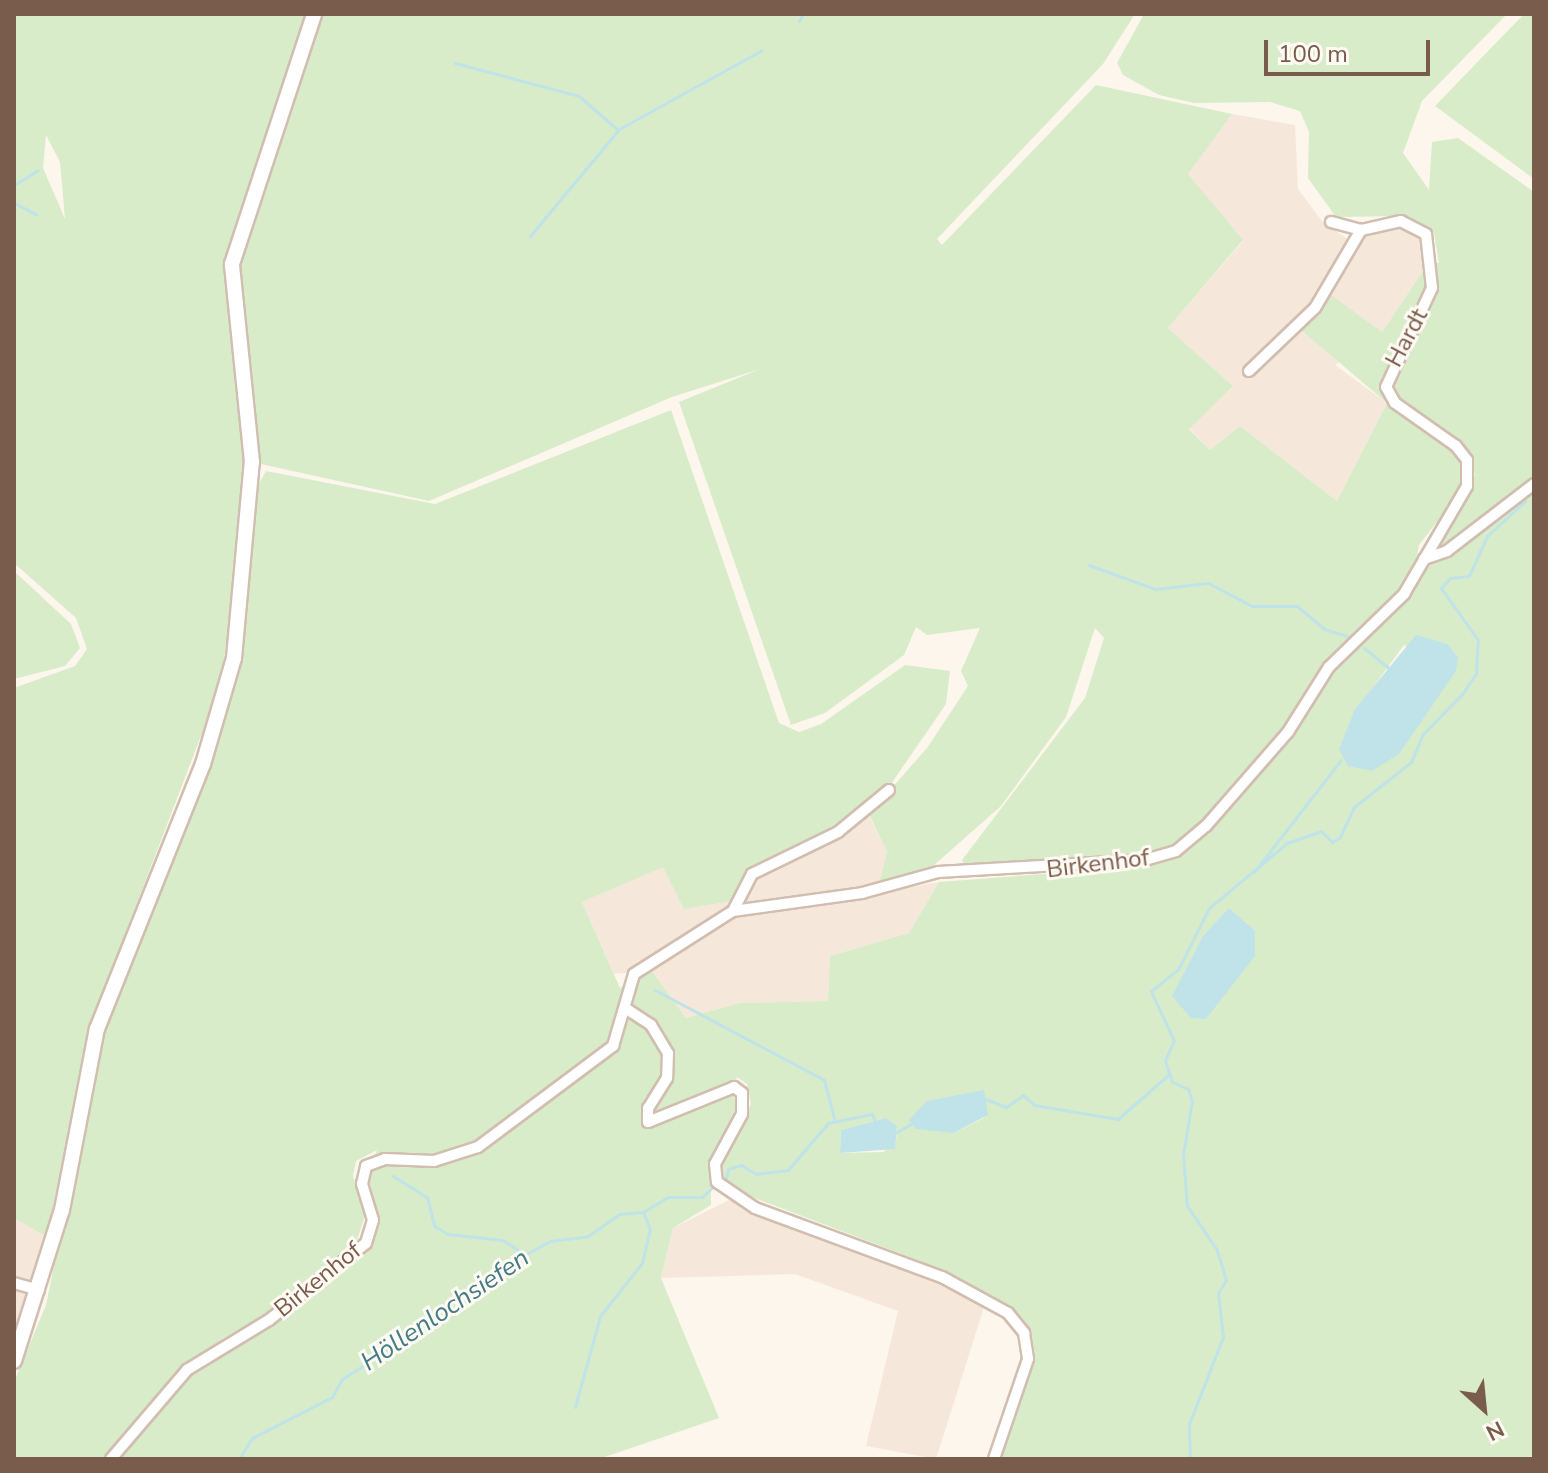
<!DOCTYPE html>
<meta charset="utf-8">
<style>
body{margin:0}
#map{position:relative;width:1548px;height:1473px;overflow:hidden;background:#fdf6ec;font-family:"Nunito Sans",sans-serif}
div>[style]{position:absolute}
.residential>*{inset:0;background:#f5e8da}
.green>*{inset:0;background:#d8ecc9}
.water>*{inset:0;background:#bfe3e8}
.stream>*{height:3px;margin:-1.5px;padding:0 1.5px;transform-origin:1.5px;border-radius:1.5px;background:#bfe3e8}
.roads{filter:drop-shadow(2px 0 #d1beb0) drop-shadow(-2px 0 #d1beb0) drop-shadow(0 2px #d1beb0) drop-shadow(0 -2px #d1beb0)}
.street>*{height:10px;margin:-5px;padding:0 5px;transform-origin:5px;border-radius:5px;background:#fff}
.secondary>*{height:14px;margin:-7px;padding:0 7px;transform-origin:7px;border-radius:7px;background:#fff}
span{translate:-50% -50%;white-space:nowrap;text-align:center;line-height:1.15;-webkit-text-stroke:6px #fffaf3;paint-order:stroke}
.street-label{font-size:24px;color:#7a5c4d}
.water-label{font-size:26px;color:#437c86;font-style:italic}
.frame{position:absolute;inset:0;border:16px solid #7a5c4d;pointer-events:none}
.north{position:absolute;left:1444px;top:1369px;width:80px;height:80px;-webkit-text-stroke:6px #fffaf3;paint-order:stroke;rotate:153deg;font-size:22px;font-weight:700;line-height:32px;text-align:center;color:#7a5c4d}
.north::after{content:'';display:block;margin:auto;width:28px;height:36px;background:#7a5c4d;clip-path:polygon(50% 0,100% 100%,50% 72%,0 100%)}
.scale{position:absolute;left:1264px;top:40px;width:166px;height:36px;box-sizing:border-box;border:4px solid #7a5c4d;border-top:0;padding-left:10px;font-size:24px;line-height:28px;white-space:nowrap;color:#7a5c4d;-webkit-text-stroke:6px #fffaf3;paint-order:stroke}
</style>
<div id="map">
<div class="residential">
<i style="clip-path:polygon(1232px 114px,1295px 125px,1298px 189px,1322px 221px,1357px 246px,1374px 228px,1404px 225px,1426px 240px,1429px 262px,1382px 332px,1335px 365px,1387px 403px,1337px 501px,1240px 426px,1210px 450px,1189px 428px,1233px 386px,1168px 328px,1243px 241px,1191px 186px,1188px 173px)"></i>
<i style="clip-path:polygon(864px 805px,887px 852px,880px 893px,939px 882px,909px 933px,830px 956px,828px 1001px,739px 1003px,686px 1018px,652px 971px,614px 974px,582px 902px,663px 866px,748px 870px,809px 842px)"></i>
<i style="clip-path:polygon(729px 1200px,918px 1269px,985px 1304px,936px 1459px,866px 1446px,898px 1311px,795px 1274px,661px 1278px,673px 1228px)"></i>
<i style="clip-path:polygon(14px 1218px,54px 1241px,14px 1361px)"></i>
</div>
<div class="green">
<i style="clip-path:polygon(evenodd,14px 14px,1135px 14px,1103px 64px,937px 239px,942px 245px,1096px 85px,1232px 114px,1188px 174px,1243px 240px,1168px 328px,1233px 386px,1189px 429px,1210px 450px,1240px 426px,1337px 501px,1387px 403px,1301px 330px,1331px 295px,1382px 332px,1429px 262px,1439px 263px,1434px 233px,1403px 216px,1336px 217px,1308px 178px,1309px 132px,1300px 111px,1270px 102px,1194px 103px,1159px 95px,1123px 75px,1117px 63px,1144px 14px,1507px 14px,1422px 101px,1403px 153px,1429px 190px,1432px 142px,1458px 138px,1534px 192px,1534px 1459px,1001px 1459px,1035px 1355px,1031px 1330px,987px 1293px,918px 1260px,734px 1190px,717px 1173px,751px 1104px,747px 1084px,737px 1077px,732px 1095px,738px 1104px,710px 1162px,711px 1205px,673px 1228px,661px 1278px,719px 1418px,599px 1459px,14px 1459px,14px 1382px,46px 1305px,103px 1025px,225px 714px,243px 643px,256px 489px,266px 471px,435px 504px,671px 410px,779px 723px,799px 732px,821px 724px,905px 665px,950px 671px,946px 704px,889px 787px,809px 842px,748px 870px,731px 901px,684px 909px,663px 867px,582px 902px,620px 988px,652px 971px,686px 1018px,739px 1003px,828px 1001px,830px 956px,909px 933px,939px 882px,1096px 870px,1099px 862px,965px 866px,962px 860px,1085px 698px,1104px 638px,1095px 628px,1066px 717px,1001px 806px,933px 866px,879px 885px,887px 852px,869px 814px,927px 748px,968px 686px,961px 671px,980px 628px,927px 635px,916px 627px,904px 655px,825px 713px,791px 725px,679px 402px,760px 369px,672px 397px,429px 501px,252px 462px,244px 409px,242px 534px,220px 686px,90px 1026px,47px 1237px,14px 1218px,14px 688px,75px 666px,87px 649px,76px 618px,14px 563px,14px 14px,46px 135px,60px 162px,65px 219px,43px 168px,46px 135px,14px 14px,1402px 400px,1464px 446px,1475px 475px,1392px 617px,1381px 614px,1415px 565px,1419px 545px,1462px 490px,1465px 473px,1451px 447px,1388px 403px,1402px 400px,14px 14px,1404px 645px,1456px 671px,1407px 734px,1368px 694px,1404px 645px,14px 14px,968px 1095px,984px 1118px,954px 1133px,952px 1098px,968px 1095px,14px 14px,886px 1118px,897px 1126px,896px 1142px,883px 1152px,840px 1153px,841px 1130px,886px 1118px,14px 14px,377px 1150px,362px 1184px,372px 1232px,269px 1320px,220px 1340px,270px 1313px,355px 1246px,365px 1216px,353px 1176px,356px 1161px,377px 1150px)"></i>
<i style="clip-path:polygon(1524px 14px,1534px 14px,1534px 179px,1435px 106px)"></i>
<i style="clip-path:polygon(14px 571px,71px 624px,80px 648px,65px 666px,14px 679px)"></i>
</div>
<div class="water">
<i style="clip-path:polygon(1416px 635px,1447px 644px,1458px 657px,1456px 671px,1399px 754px,1372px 771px,1348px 766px,1339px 749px,1355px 709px)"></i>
<i style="clip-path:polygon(1229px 908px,1255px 931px,1255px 956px,1206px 1019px,1191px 1018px,1172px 996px,1203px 936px)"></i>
<i style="clip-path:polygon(984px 1090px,988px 1115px,954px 1133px,916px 1129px,909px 1120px,927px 1101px)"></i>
<i style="clip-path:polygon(886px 1118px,897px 1126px,895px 1149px,840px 1153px,841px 1130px)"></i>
</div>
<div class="stream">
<i style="left:799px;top:21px;width:8px;rotate:-60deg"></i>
<i style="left:455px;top:63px;width:128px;rotate:14.9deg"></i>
<i style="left:579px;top:96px;width:50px;rotate:41deg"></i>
<i style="left:14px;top:185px;width:28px;rotate:-32deg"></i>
<i style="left:14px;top:203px;width:25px;rotate:27deg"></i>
<i style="left:530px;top:236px;width:139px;rotate:-50.2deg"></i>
<i style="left:619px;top:129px;width:163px;rotate:-28.9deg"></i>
<i style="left:1534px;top:416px;width:26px;rotate:90deg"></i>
<i style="left:1089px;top:565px;width:70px;rotate:20deg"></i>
<i style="left:1155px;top:589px;width:53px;rotate:-6.5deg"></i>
<i style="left:1208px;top:583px;width:50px;rotate:27.6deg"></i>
<i style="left:1252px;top:606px;width:45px"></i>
<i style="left:1297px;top:606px;width:35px;rotate:40deg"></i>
<i style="left:1324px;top:629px;width:27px;rotate:17deg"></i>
<i style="left:1364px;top:648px;width:35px;rotate:39deg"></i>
<i style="left:1254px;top:872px;width:142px;rotate:-52.2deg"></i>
<i style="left:655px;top:990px;width:191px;rotate:28deg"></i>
<i style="left:824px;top:1080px;width:43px;rotate:75.3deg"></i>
<i style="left:986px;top:1099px;width:22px;rotate:22deg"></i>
<i style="left:1006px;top:1107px;width:21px;rotate:-35deg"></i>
<i style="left:1023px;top:1095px;width:15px;rotate:42deg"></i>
<i style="left:1034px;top:1105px;width:85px;rotate:9.5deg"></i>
<i style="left:1118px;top:1119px;width:68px;rotate:-41.4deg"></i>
<i style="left:941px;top:1101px;width:32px;rotate:-13deg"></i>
<i style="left:893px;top:1134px;width:23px;rotate:-29deg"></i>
<i style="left:393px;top:1176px;width:40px;rotate:32deg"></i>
<i style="left:427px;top:1197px;width:30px;rotate:76deg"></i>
<i style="left:434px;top:1226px;width:16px;rotate:30deg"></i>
<i style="left:448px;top:1234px;width:55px;rotate:6.2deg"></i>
<i style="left:503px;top:1240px;width:25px;rotate:34deg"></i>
<i style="left:726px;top:1178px;width:9px;rotate:-77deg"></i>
<i style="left:728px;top:1169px;width:14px;rotate:-17deg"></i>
<i style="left:741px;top:1165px;width:17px;rotate:31deg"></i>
<i style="left:756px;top:1174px;width:32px;rotate:-7deg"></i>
<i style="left:788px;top:1170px;width:62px;rotate:-49.6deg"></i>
<i style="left:828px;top:1123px;width:45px;rotate:-11.6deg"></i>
<i style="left:872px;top:1114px;width:12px;rotate:70deg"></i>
<i style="left:575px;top:1407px;width:94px;rotate:-74.6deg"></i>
<i style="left:600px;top:1316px;width:68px;rotate:-51.6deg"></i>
<i style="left:642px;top:1263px;width:35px;rotate:-77deg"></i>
<i style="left:650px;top:1229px;width:18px;rotate:-112deg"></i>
<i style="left:239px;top:1459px;width:25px;rotate:-58deg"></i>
<i style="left:252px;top:1438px;width:90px;rotate:-27.1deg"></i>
<i style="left:332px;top:1397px;width:21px;rotate:-61deg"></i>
<i style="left:342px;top:1379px;width:79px;rotate:-32.1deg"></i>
<i style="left:409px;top:1337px;width:18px;rotate:-56deg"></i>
<i style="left:419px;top:1322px;width:125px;rotate:-32.5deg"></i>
<i style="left:524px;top:1255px;width:30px;rotate:-28deg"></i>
<i style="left:550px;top:1241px;width:38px;rotate:-7deg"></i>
<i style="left:588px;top:1236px;width:38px;rotate:-35deg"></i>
<i style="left:619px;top:1214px;width:24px;rotate:-5deg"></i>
<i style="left:643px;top:1212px;width:29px;rotate:-31deg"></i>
<i style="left:668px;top:1197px;width:34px"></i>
<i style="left:702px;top:1197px;width:16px;rotate:-43deg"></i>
<i style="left:1190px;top:1459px;width:35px;rotate:-92deg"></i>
<i style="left:1189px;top:1424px;width:93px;rotate:-68.7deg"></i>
<i style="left:1223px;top:1337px;width:44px;rotate:-96.5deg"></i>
<i style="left:1218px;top:1293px;width:15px;rotate:-58deg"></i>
<i style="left:1226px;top:1280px;width:31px;rotate:-107deg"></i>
<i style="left:1217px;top:1250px;width:53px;rotate:-124.3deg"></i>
<i style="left:1187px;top:1206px;width:51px;rotate:-94.5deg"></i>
<i style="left:1183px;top:1155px;width:55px;rotate:-80.5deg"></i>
<i style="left:1192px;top:1101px;width:13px;rotate:-108deg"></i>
<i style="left:1188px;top:1089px;width:17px;rotate:-156deg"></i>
<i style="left:1172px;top:1082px;width:23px;rotate:-108deg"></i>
<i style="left:1165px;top:1060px;width:21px;rotate:-65deg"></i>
<i style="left:1174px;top:1041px;width:55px;rotate:-114.7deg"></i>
<i style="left:1151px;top:991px;width:36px;rotate:-39deg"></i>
<i style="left:1179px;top:968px;width:67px;rotate:-63.4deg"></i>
<i style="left:1209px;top:908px;width:102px;rotate:-39.8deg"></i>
<i style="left:1287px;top:843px;width:36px;rotate:-19deg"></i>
<i style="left:1321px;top:831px;width:16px;rotate:45deg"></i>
<i style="left:1332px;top:842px;width:9px;rotate:-32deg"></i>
<i style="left:1340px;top:837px;width:33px;rotate:-65deg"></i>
<i style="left:1354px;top:807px;width:73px;rotate:-38.3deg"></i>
<i style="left:1411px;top:762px;width:30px;rotate:-67deg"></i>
<i style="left:1423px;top:734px;width:57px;rotate:-45.7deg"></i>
<i style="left:1463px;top:693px;width:23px;rotate:-56deg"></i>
<i style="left:1476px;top:674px;width:34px;rotate:-87deg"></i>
<i style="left:1478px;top:640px;width:64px;rotate:-125.4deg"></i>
<i style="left:1441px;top:588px;width:13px;rotate:-48deg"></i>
<i style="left:1450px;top:578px;width:19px;rotate:-6deg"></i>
<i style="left:1469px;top:576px;width:44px;rotate:-65.8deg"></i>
<i style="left:1487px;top:536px;width:52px;rotate:-42.6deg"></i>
</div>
<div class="roads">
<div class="street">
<i style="left:1249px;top:371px;width:91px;rotate:-43.7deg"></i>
<i style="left:1315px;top:308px;width:91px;rotate:-59.5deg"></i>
<i style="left:1424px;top:559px;width:24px;rotate:-19deg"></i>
<i style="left:1447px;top:551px;width:110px;rotate:-37.6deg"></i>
<i style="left:733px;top:911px;width:42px;rotate:-62.8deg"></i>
<i style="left:752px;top:874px;width:96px;rotate:-26deg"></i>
<i style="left:838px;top:832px;width:66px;rotate:-39.5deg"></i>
<i style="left:625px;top:1008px;width:31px;rotate:33deg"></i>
<i style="left:651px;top:1025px;width:33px;rotate:59deg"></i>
<i style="left:668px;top:1053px;width:25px;rotate:92deg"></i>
<i style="left:667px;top:1078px;width:36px;rotate:122deg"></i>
<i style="left:648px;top:1108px;width:14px;rotate:90deg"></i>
<i style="left:648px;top:1122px;width:93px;rotate:-22.1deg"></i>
<i style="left:734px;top:1087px;width:10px;rotate:37deg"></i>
<i style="left:742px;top:1093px;width:21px;rotate:90deg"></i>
<i style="left:742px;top:1114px;width:57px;rotate:118.4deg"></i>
<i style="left:715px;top:1164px;width:18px;rotate:84deg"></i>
<i style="left:717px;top:1182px;width:46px;rotate:34.4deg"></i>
<i style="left:755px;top:1208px;width:199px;rotate:20.3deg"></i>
<i style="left:942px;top:1277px;width:75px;rotate:28.6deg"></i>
<i style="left:1008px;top:1313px;width:26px;rotate:51deg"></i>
<i style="left:1024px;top:1333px;width:26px;rotate:81deg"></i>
<i style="left:1028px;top:1359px;width:106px;rotate:108.8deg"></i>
<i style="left:14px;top:1283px;width:26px;rotate:16deg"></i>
<i style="left:111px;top:1459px;width:117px;rotate:-49.5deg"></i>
<i style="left:187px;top:1370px;width:96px;rotate:-31.4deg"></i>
<i style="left:269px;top:1320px;width:124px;rotate:-38.4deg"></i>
<i style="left:366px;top:1243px;width:24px;rotate:-73deg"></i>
<i style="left:373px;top:1220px;width:38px;rotate:-107deg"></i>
<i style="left:362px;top:1184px;width:18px;rotate:-77deg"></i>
<i style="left:366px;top:1166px;width:20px;rotate:-20deg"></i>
<i style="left:385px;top:1159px;width:49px;rotate:2.3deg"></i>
<i style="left:434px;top:1161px;width:46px;rotate:-17.7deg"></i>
<i style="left:478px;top:1147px;width:169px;rotate:-36.8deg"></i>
<i style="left:613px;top:1046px;width:75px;rotate:-73.7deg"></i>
<i style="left:634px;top:974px;width:117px;rotate:-32.5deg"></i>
<i style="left:733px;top:911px;width:130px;rotate:-7.9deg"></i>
<i style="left:862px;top:893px;width:79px;rotate:-15.4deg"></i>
<i style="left:938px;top:872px;width:207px;rotate:-3.3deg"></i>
<i style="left:1145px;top:860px;width:32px;rotate:-16deg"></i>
<i style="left:1176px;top:851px;width:39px;rotate:-40deg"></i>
<i style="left:1206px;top:826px;width:125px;rotate:-48.9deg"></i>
<i style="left:1288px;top:732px;width:77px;rotate:-57.8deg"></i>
<i style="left:1329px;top:667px;width:105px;rotate:-44.2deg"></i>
<i style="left:1404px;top:594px;width:125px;rotate:-59.7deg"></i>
<i style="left:1467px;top:486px;width:26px;rotate:-90deg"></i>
<i style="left:1467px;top:460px;width:18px;rotate:-128deg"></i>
<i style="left:1456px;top:446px;width:75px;rotate:-144.8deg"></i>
<i style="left:1395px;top:403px;width:18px;rotate:-119deg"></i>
<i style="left:1386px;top:387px;width:109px;rotate:-65.1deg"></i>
<i style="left:1432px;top:288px;width:54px;rotate:-96.3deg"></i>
<i style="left:1426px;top:234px;width:28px;rotate:-153deg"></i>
<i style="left:1401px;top:221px;width:41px;rotate:167.3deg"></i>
<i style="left:1361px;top:230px;width:31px;rotate:-165deg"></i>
</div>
<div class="secondary">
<i style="left:14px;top:1361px;width:158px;rotate:-72.4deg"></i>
<i style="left:62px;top:1210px;width:184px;rotate:-79.1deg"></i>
<i style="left:97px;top:1029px;width:285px;rotate:-68.2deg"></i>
<i style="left:203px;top:764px;width:110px;rotate:-73.7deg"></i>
<i style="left:234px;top:658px;width:197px;rotate:-84.8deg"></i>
<i style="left:252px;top:462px;width:199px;rotate:-95.8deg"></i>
<i style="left:232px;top:264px;width:263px;rotate:-71.8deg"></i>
</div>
</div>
<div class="street-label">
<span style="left:1407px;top:338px;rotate:-62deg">Hardt</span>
<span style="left:1098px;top:864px;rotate:-7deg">Birkenhof</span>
<span style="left:318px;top:1280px;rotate:-39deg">Birkenhof</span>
</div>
<div class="water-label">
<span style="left:445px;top:1310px;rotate:-34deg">Höllenlochsiefen</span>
</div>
<div class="frame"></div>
<div class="north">N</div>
<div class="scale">100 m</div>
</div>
